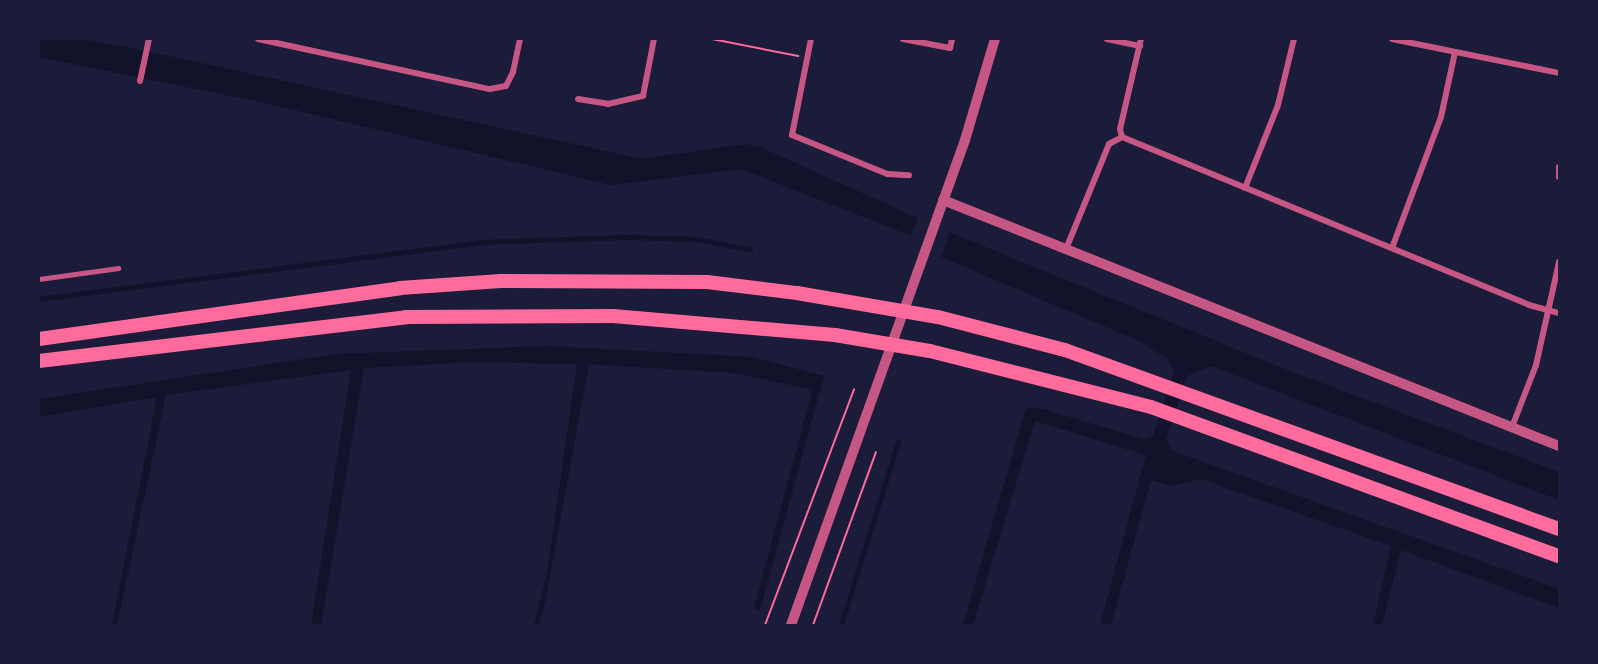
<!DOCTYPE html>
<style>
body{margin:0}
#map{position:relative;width:1598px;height:664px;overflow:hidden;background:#1b1b3a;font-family:Figtree,sans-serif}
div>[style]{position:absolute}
.water>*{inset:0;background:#12122b}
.pier>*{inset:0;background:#1b1b3a}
.stream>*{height:4.5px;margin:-2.25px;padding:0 2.25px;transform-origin:2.25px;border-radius:2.25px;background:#12122b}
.path>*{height:2px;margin:-1px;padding:0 1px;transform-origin:1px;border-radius:1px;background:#ff6b9d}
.service>*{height:4.5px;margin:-2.25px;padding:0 2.25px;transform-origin:2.25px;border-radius:2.25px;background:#c65784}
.minor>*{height:6px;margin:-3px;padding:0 3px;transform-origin:3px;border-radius:3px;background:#c65784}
.tertiary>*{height:10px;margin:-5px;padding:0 5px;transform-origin:5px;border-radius:5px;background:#c65784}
.primary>*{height:14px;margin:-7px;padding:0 7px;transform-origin:7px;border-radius:7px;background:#ff6b9d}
span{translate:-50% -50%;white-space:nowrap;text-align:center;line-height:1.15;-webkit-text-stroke:6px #1b1b3a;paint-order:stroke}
.frame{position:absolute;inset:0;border:40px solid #1b1b3a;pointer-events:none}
</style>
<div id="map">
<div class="water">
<i style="clip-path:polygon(39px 39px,82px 39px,137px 49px,642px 159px,746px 144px,762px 148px,951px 233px,1290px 371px,1559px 472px,1559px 500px,1211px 366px,1187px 376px,1166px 440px,1172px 450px,1181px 454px,1559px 589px,1559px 608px,1401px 550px,1382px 625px,1373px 625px,1391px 546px,1201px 479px,1172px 486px,1151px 480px,1111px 625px,1100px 625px,1146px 455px,1035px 421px,973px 625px,963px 625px,1026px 408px,1043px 409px,1143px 439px,1153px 436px,1174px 371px,1168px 359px,1137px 340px,941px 257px,944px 249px,742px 169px,611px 185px,269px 104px,39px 57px)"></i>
<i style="clip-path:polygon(548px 346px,752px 357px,824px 376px,760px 610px,754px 608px,812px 392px,809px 389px,735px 373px,589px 364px,546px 598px,539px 625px,534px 625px,547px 573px,577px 364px,474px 362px,364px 368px,321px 625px,311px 625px,351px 370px,166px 395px,117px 625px,112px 625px,157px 397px,39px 417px,39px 399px,337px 354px)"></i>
</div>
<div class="pier">
<i style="clip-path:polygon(918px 217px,950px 232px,940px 260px,940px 251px,909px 242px)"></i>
</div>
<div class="stream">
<i style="left:39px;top:299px;width:446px;rotate:-7.3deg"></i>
<i style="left:481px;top:242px;width:145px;rotate:-2deg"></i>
<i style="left:626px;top:237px;width:69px;rotate:1.7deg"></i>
<i style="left:695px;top:239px;width:56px;rotate:10.3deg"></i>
<i style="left:841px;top:625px;width:192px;rotate:-72.7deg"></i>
</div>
<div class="path">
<i style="left:712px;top:39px;width:88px;rotate:11.2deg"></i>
<i style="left:765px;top:625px;width:252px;rotate:-69.3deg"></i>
<i style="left:813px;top:625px;width:184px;rotate:-70deg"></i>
</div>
<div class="service">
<i style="left:39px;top:279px;width:80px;rotate:-7.9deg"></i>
</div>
<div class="minor">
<i style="left:258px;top:39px;width:237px;rotate:12.2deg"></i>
<i style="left:490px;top:89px;width:16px;rotate:-11deg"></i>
<i style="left:506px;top:86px;width:16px;rotate:-63deg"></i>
<i style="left:513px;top:72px;width:34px;rotate:-78deg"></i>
<i style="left:811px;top:39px;width:98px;rotate:101.2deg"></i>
<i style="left:792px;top:135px;width:103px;rotate:22.3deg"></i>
<i style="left:887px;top:174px;width:22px;rotate:3deg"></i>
<i style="left:903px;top:39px;width:48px;rotate:10.8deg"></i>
<i style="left:950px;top:48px;width:9px;rotate:-77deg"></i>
<i style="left:1107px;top:39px;width:34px;rotate:12deg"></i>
<i style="left:1392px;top:39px;width:170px;rotate:11.5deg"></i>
<i style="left:140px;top:81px;width:43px;rotate:-77.9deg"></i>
<i style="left:578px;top:99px;width:30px;rotate:9deg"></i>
<i style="left:608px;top:104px;width:36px;rotate:-13deg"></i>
<i style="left:643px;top:96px;width:58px;rotate:-79.1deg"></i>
<i style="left:1122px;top:137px;width:440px;rotate:22.4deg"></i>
<i style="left:1529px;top:305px;width:31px;rotate:15deg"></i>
<i style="left:1122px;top:137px;width:8px;rotate:-104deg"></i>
<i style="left:1120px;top:129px;width:92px;rotate:-76.9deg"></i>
<i style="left:1559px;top:167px;width:10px;rotate:90deg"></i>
<i style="left:1245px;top:188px;width:89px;rotate:-68.3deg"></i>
<i style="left:1278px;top:105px;width:68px;rotate:-76.4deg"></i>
<i style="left:1392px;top:248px;width:140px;rotate:-69.5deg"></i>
<i style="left:1441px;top:117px;width:66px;rotate:-77.8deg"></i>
<i style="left:1066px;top:249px;width:113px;rotate:-67.7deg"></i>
<i style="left:1109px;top:144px;width:15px;rotate:-28deg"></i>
<i style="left:1512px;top:427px;width:66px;rotate:-68.8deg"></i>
<i style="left:1536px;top:365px;width:106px;rotate:-77.4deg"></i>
</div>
<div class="tertiary">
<i style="left:943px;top:200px;width:663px;rotate:21.77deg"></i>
<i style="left:791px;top:625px;width:515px;rotate:-70.26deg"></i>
<i style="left:965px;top:140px;width:105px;rotate:-73.5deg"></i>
</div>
<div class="primary">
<i style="left:39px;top:339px;width:365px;rotate:-8deg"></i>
<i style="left:400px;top:288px;width:101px;rotate:-4deg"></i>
<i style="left:501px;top:281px;width:206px;rotate:0.3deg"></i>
<i style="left:707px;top:282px;width:91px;rotate:7deg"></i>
<i style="left:797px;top:293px;width:143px;rotate:9.7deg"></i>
<i style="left:938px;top:317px;width:131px;rotate:14.6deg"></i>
<i style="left:1065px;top:350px;width:525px;rotate:19.92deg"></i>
<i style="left:39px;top:361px;width:370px;rotate:-6.8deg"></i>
<i style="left:406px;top:317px;width:207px;rotate:-0.3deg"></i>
<i style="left:613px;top:316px;width:223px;rotate:4.9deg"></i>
<i style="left:835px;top:335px;width:96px;rotate:9.6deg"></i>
<i style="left:930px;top:351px;width:228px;rotate:14.2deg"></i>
<i style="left:1151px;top:407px;width:434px;rotate:20.1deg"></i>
</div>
<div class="frame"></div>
</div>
